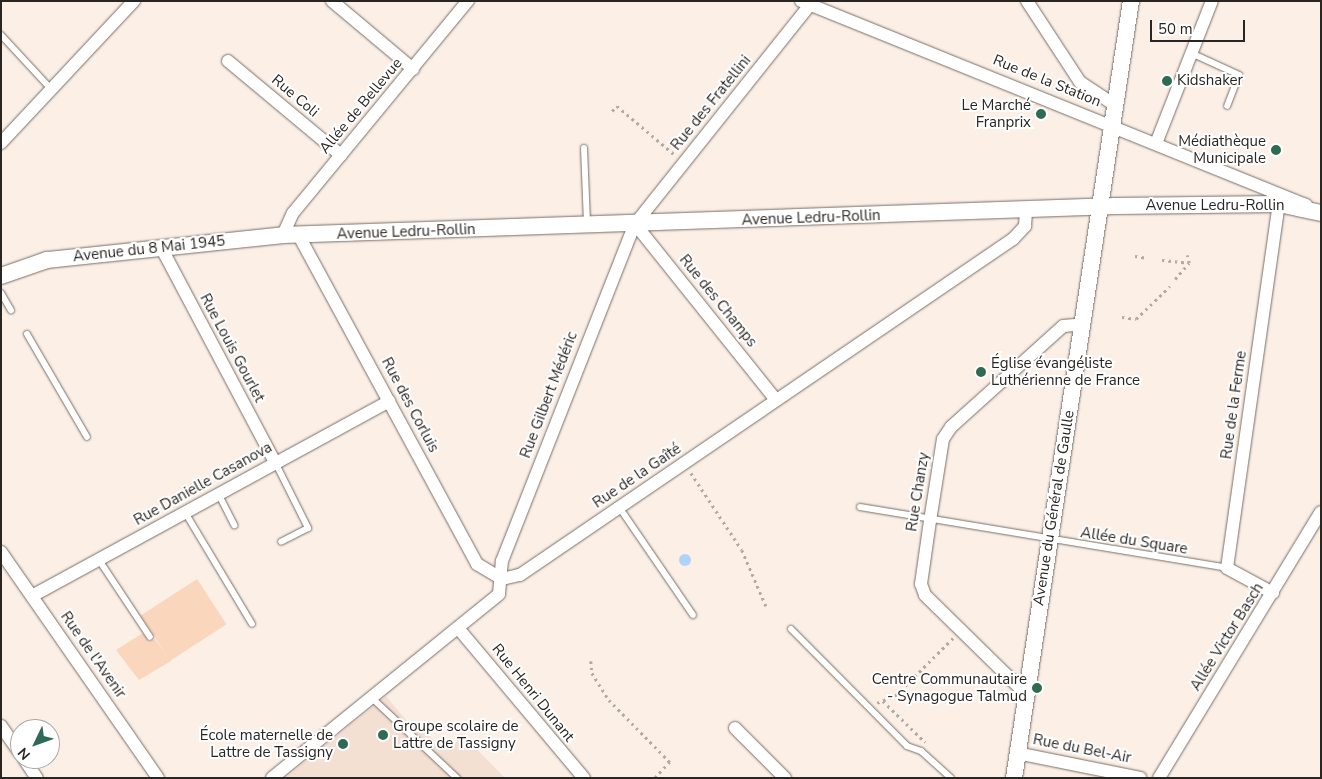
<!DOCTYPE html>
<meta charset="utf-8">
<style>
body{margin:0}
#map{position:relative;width:1322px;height:779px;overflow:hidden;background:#fbefe6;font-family:"Nunito Sans",sans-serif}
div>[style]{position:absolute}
.built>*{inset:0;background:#f4e0d3}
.green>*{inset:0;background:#fad6bd;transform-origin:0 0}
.water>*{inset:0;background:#afd3fa}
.round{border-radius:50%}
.path>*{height:2.5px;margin-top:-1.25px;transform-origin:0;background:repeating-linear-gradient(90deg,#b3aaa3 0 2.5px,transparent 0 6.5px)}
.roads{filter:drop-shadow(0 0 1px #786e66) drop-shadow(0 0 1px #786e66)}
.service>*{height:6px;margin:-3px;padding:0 3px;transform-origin:3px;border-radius:3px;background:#fff}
.minor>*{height:12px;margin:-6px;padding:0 6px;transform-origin:6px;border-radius:6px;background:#fff}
.tertiary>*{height:16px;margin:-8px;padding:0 8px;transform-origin:8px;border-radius:8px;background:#fff}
.dots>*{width:14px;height:14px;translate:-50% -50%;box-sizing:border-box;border:2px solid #fff;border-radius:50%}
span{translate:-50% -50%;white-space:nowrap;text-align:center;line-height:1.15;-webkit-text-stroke:4px #fff;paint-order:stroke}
.street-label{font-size:15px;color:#292522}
.poi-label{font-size:15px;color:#292522}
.left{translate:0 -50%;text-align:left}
.right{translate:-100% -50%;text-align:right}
.frame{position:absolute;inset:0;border:2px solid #292522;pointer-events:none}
.north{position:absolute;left:10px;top:719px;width:50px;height:50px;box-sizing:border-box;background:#fff;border:1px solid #a9a8a7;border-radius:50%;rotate:228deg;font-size:14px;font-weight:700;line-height:20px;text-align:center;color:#292522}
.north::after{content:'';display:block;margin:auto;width:18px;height:22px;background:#2f6a54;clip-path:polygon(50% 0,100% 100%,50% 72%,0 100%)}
.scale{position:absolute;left:1150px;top:20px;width:95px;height:22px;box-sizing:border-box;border:2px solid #292522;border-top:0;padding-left:6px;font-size:15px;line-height:18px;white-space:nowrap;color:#292522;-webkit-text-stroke:4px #fff;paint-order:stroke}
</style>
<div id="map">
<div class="built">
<i style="clip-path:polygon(386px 696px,412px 727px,417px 724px,444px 750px,462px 734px,505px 778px,285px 778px)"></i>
</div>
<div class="green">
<i style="left:197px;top:579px;width:54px;height:67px;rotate:57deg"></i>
<i style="clip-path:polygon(143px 633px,149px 642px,155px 639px,171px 661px,139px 680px,116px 650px)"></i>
</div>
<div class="water">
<i class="round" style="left:679px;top:554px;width:12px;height:12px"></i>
</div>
<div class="path">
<i style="left:612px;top:111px;width:7px;rotate:-45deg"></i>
<i style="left:617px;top:106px;width:76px;rotate:40.2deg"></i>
<i style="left:1135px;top:256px;width:13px;rotate:9deg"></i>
<i style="left:1162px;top:260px;width:27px;rotate:6deg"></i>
<i style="left:1175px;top:279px;width:21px;rotate:-49deg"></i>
<i style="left:1189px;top:263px;width:8px;rotate:-104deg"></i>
<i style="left:1122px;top:317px;width:14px;rotate:8deg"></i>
<i style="left:1136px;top:319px;width:47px;rotate:-44.1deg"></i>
<i style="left:691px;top:473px;width:92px;rotate:56.5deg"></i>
<i style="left:742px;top:550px;width:61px;rotate:66.8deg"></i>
<i style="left:591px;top:661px;width:12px;rotate:85deg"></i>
<i style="left:592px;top:673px;width:32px;rotate:58deg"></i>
<i style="left:609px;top:700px;width:87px;rotate:45.5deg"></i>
<i style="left:670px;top:762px;width:22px;rotate:133deg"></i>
<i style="left:883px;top:701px;width:59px;rotate:44.3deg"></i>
<i style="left:877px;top:703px;width:21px;rotate:-23deg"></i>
<i style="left:896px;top:695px;width:81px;rotate:-45deg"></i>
</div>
<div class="roads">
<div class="service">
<i style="left:1px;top:35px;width:74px;rotate:47.2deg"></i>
<i style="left:1191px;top:53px;width:53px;rotate:24.6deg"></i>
<i style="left:1239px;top:75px;width:33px;rotate:111deg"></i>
<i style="left:584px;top:148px;width:76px;rotate:87.7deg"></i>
<i style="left:1px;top:293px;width:20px;rotate:60deg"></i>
<i style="left:27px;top:334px;width:119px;rotate:59.8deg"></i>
<i style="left:275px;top:462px;width:74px;rotate:63.4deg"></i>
<i style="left:308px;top:528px;width:30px;rotate:153deg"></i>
<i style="left:219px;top:495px;width:34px;rotate:63deg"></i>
<i style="left:619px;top:507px;width:131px;rotate:55.6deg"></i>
<i style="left:860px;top:507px;width:372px;rotate:9.4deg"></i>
<i style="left:186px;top:514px;width:128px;rotate:59deg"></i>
<i style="left:99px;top:560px;width:92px;rotate:56.5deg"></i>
<i style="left:791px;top:629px;width:165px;rotate:45.2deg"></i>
<i style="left:907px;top:746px;width:15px;rotate:20deg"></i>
<i style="left:921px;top:751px;width:40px;rotate:42deg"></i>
<i style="left:372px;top:698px;width:117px;rotate:43.3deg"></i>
</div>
<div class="minor">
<i style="left:332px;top:1px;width:106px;rotate:40deg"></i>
<i style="left:801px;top:1px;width:545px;rotate:22deg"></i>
<i style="left:1027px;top:1px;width:97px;rotate:56.8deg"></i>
<i style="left:1080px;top:82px;width:43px;rotate:33.7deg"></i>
<i style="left:228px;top:61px;width:147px;rotate:39.8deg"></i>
<i style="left:1157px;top:141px;width:150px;rotate:-68.6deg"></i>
<i style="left:1px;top:143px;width:195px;rotate:-46.9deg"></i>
<i style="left:635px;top:224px;width:224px;rotate:51.3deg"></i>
<i style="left:283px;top:235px;width:24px;rotate:-66deg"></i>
<i style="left:293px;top:213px;width:275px;rotate:-50.5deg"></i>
<i style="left:299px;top:236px;width:373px;rotate:61.5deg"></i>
<i style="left:477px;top:564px;width:29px;rotate:31deg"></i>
<i style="left:162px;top:249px;width:241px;rotate:62.1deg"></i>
<i style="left:1px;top:552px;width:275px;rotate:55.2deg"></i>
<i style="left:502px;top:579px;width:18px;rotate:-13deg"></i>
<i style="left:520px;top:575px;width:597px;rotate:-34.28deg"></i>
<i style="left:1013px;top:239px;width:18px;rotate:-47deg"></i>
<i style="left:1025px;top:226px;width:15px;rotate:-86deg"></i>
<i style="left:1273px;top:593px;width:52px;rotate:-151.5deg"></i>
<i style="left:1227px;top:568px;width:375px;rotate:-81.9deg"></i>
<i style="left:32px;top:596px;width:407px;rotate:-28.6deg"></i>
<i style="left:458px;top:628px;width:196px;rotate:50deg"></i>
<i style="left:1026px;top:694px;width:141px;rotate:-135.6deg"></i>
<i style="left:925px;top:595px;width:12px;rotate:-110deg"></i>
<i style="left:921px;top:584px;width:64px;rotate:-81.9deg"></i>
<i style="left:930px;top:521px;width:83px;rotate:-81deg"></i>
<i style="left:943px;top:439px;width:14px;rotate:-56deg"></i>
<i style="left:951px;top:427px;width:151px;rotate:-42deg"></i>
<i style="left:1063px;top:326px;width:21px;rotate:-5deg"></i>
<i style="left:1px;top:726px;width:33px;rotate:55deg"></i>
<i style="left:735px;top:728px;width:71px;rotate:45deg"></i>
<i style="left:1017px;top:753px;width:126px;rotate:11.4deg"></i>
<i style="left:24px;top:759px;width:23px;rotate:56deg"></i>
<i style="left:272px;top:778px;width:292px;rotate:-39deg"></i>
<i style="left:499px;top:594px;width:33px;rotate:-85deg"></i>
<i style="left:502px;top:561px;width:362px;rotate:-68.5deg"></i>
<i style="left:635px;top:224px;width:285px;rotate:-51.4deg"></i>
<i style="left:1159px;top:778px;width:311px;rotate:-58.7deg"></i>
</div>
<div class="tertiary">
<i style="left:1px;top:276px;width:49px;rotate:-19.2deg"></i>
<i style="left:47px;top:260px;width:237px;rotate:-6deg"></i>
<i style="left:283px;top:235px;width:833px;rotate:-2deg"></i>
<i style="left:1115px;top:206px;width:164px;rotate:-0.7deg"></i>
<i style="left:1279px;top:204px;width:43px;rotate:12.1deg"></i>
<i style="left:1014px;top:778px;width:786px;rotate:-81.44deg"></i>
</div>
</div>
<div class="dots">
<i style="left:1167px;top:81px;background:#2f6a54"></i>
<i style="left:1041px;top:114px;background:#2f6a54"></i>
<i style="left:1276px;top:150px;background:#2f6a54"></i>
<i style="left:981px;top:372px;background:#2f6a54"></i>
<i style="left:1037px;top:688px;background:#2f6a54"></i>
<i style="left:383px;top:735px;background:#2f6a54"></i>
<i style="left:343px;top:744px;background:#2f6a54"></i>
</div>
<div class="street-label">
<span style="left:1047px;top:81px;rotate:22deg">Rue de la Station</span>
<span style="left:295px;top:96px;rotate:40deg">Rue Coli</span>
<span style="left:711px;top:103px;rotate:-51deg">Rue des Fratellini</span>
<span style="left:361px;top:106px;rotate:-50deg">Allée de Bellevue</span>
<span style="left:1215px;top:206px">Avenue Ledru-Rollin</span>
<span style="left:811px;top:218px;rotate:-2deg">Avenue Ledru-Rollin</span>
<span style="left:406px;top:232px;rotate:-2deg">Avenue Ledru-Rollin</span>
<span style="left:149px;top:249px;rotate:-6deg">Avenue du 8 Mai 1945</span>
<span style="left:718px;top:301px;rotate:51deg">Rue des Champs</span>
<span style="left:232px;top:348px;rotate:62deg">Rue Louis Gourlet</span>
<span style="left:549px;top:395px;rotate:-69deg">Rue Gilbert Médéric</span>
<span style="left:410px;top:405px;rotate:62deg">Rue des Corluis</span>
<span style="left:1234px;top:405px;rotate:-82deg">Rue de la Ferme</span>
<span style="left:637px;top:476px;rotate:-34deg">Rue de la Gaîté</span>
<span style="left:203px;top:484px;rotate:-29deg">Rue Danielle Casanova</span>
<span style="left:918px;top:492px;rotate:-81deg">Rue Chanzy</span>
<span style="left:1054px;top:508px;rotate:-81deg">Avenue du Général de Gaulle</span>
<span style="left:1134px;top:541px;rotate:9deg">Allée du Square</span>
<span style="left:1227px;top:637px;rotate:-58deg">Allée Victor Basch</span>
<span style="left:93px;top:655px;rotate:55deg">Rue de l'Avenir</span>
<span style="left:533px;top:693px;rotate:51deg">Rue Henri Dunant</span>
<span style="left:1082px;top:749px;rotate:11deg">Rue du Bel-Air</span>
</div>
<div class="poi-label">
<span class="left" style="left:1177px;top:81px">Kidshaker</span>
<span class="right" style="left:1031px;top:114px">Le Marché<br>Franprix</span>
<span class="right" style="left:1266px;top:150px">Médiathèque<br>Municipale</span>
<span class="left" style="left:991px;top:372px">Église évangéliste<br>Luthérienne de France</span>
<span class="right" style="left:1027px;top:688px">Centre Communautaire<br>- Synagogue Talmud</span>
<span class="left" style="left:393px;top:735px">Groupe scolaire de<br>Lattre de Tassigny</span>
<span class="right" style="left:333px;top:744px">École maternelle de<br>Lattre de Tassigny</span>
</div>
<div class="frame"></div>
<div class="north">N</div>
<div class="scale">50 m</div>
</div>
